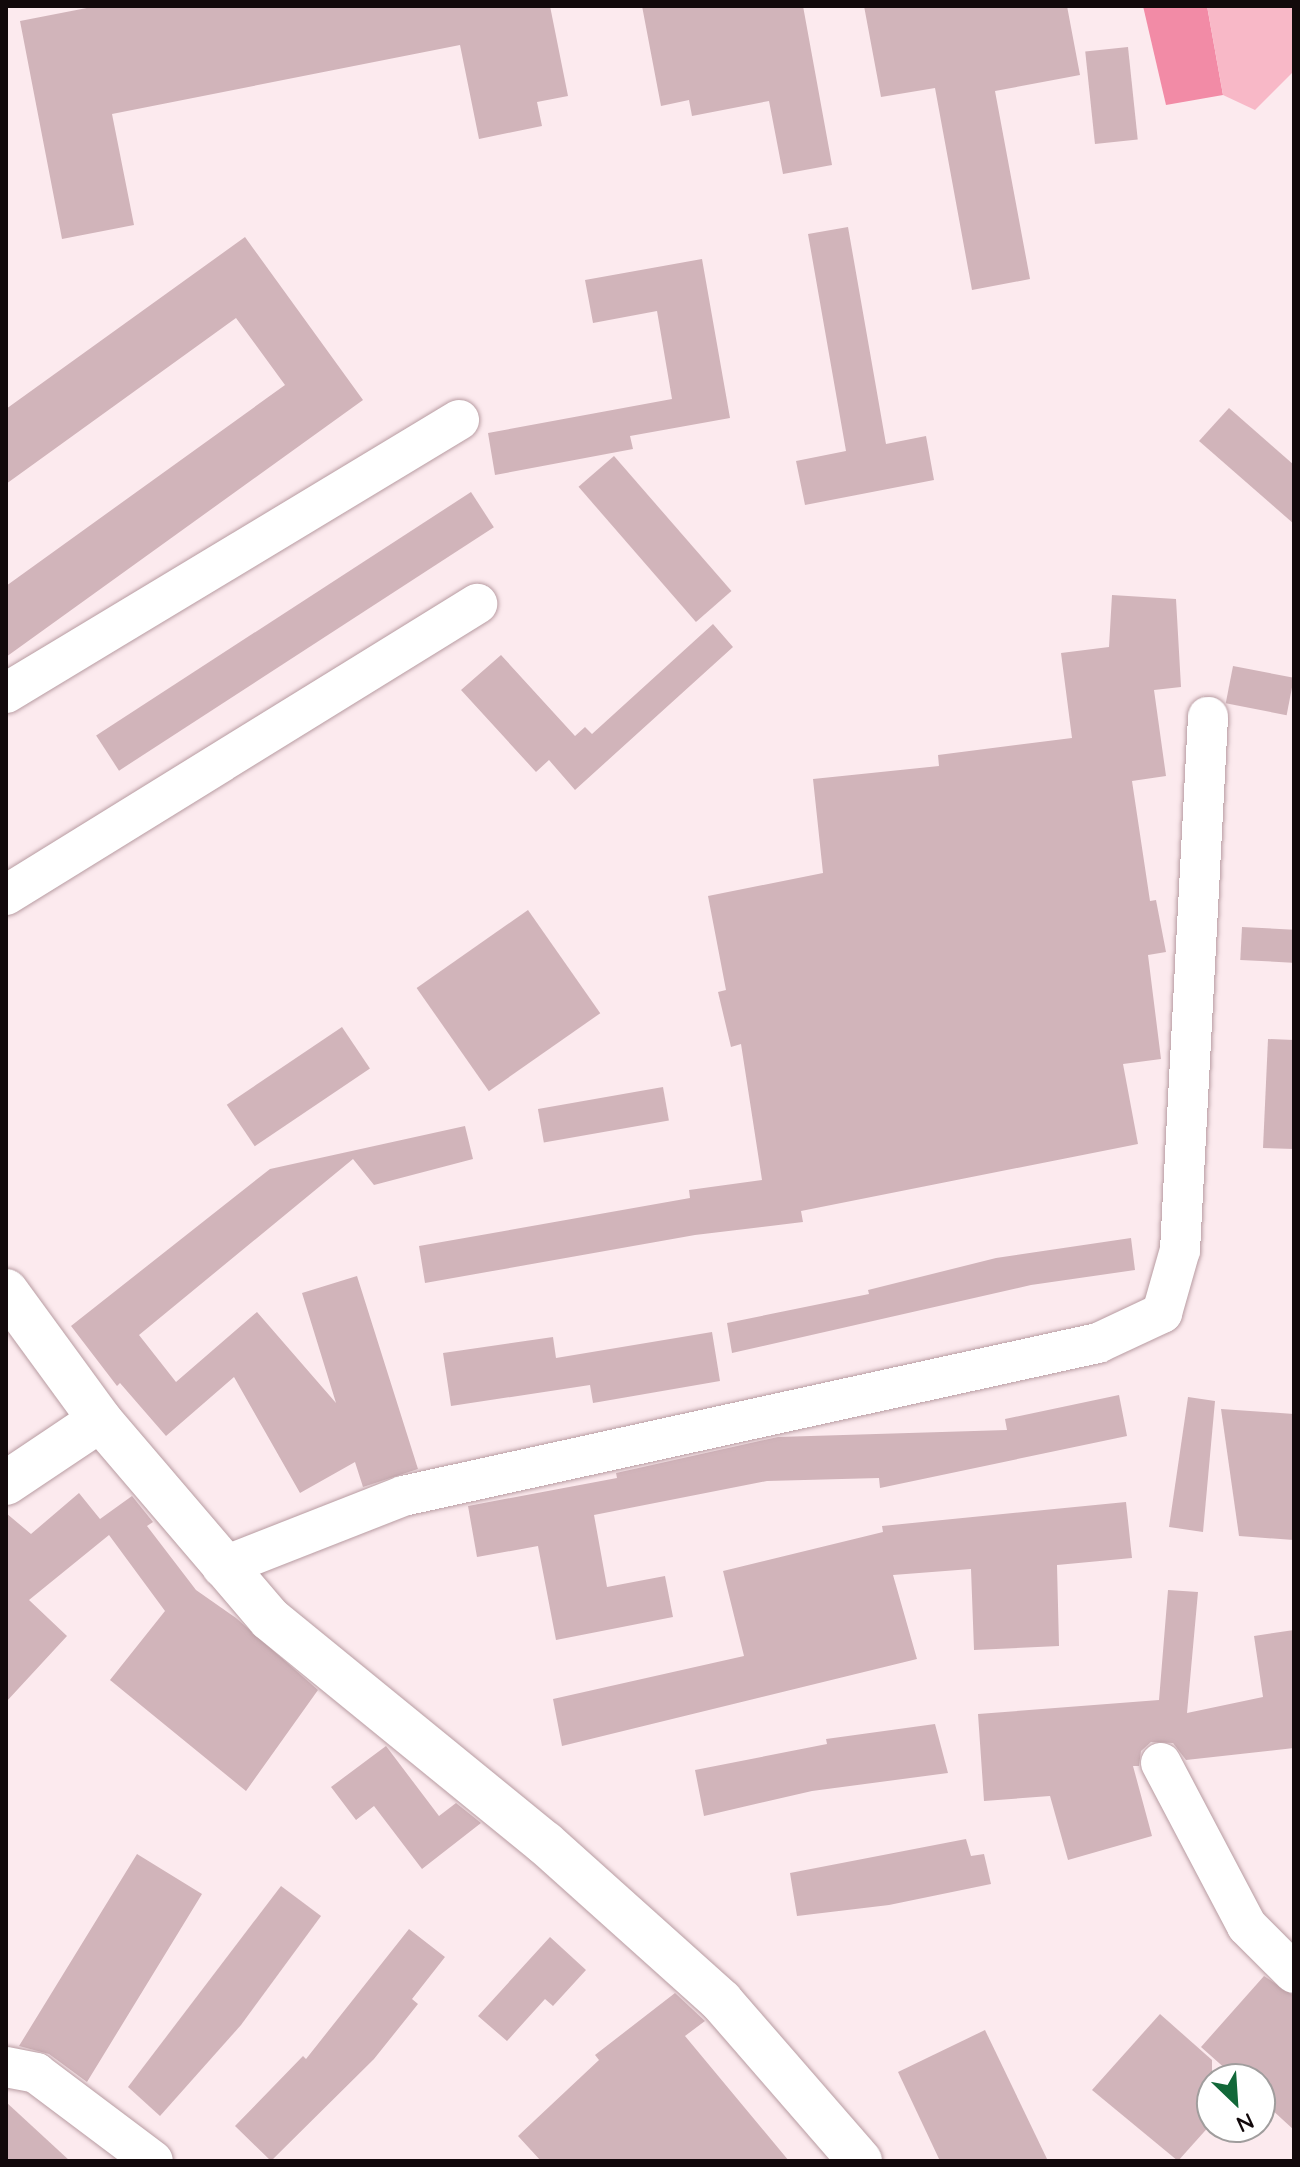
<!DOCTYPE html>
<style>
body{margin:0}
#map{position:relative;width:1300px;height:2167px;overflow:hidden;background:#fceaee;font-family:Quicksand,sans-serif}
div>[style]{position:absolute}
.forest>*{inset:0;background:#f28ba6}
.water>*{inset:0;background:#f8b8c7}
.building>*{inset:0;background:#d1b4ba;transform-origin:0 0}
.roads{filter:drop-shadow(0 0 2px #b89ca2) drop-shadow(0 0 2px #b89ca2)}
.minor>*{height:40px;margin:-20px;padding:0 20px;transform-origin:20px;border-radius:20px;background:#fff}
.tertiary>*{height:44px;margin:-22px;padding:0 22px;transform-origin:22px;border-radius:22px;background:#fff}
span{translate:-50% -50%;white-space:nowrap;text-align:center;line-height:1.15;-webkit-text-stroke:8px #fff;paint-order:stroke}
.frame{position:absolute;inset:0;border:8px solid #12090b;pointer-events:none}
.north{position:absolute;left:1196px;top:2063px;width:80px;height:80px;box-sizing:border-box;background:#fff;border:2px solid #a09d9d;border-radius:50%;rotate:155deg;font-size:22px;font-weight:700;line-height:32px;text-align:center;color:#12090b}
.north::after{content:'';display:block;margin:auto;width:28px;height:36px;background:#126839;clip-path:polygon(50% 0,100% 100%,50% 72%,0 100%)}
</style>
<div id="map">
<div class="forest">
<i style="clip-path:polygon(1143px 6px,1207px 6px,1223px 95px,1166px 105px)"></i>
</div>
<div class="water">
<i style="clip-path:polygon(1207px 6px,1294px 6px,1294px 71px,1255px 110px,1223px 95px)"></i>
</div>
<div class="building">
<i style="clip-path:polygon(97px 6px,550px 6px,568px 96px,537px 102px,542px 126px,479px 139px,460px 45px,112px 114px,134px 225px,62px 239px,20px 21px)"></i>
<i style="clip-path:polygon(642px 6px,803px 6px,832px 165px,783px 174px,769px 101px,692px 116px,689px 100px,661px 106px)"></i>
<i style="clip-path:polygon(864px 6px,1067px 6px,1080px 75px,995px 91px,1030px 279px,972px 290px,935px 88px,881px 97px)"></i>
<i style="left:1128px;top:47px;width:93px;height:43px;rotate:84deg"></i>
<i style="clip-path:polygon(848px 227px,886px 444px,926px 436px,934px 480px,805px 505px,796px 461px,846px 451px,808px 234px)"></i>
<i style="clip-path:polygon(245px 237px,363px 400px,6px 657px,6px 586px,285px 385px,236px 318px,6px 484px,6px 409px)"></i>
<i style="clip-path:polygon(702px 259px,730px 418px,630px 436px,633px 449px,495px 475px,488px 433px,672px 399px,657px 311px,593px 323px,585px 280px)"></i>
<i style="clip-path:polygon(1229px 408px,1294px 465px,1294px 524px,1199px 441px)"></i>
<i style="left:614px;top:456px;width:179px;height:47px;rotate:49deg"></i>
<i style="left:471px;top:492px;width:42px;height:447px;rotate:57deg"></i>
<i style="clip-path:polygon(1112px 595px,1176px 599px,1181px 687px,1154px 690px,1166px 776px,1132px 781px,1150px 901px,1156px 900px,1166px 952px,1148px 955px,1161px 1059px,1123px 1064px,1138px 1144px,801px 1211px,803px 1222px,695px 1235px,425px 1283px,419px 1246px,690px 1198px,689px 1190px,762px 1180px,741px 1044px,731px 1047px,718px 992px,726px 990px,708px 896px,823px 873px,813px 779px,939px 766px,938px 755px,1072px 738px,1061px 653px,1109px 647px)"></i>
<i style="clip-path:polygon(713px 624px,733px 647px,575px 790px,549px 760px,536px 772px,461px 690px,501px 655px,575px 736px,585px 727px,592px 734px)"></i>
<i style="left:1233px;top:666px;width:62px;height:38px;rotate:11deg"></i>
<i style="left:528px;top:910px;width:126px;height:136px;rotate:55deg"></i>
<i style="left:1242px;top:927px;width:52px;height:33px;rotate:3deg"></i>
<i style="left:342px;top:1027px;width:50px;height:139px;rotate:56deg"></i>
<i style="clip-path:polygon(1268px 1039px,1294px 1040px,1294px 1149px,1263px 1148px)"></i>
<i style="left:663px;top:1087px;width:34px;height:127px;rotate:80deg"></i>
<i style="clip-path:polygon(465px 1126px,473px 1159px,374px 1185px,353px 1159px,139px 1335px,176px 1382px,257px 1312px,336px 1403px,302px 1293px,357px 1276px,418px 1469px,363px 1487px,355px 1462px,300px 1493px,234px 1377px,166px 1436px,120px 1383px,117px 1386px,71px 1326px,270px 1169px)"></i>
<i style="clip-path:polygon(1131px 1238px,1135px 1270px,1031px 1285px,732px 1353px,727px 1323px,869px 1294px,868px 1290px,996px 1258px)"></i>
<i style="clip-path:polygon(712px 1332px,720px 1381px,593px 1403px,590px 1385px,451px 1406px,443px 1353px,553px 1337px,556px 1358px)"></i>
<i style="clip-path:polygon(1119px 1395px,1127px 1436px,880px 1488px,879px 1478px,767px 1481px,594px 1515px,607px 1587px,665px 1576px,673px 1617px,556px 1640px,538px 1546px,477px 1557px,468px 1506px,617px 1478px,616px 1473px,778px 1437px,1007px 1430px,1005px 1419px)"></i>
<i style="clip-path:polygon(1188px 1397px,1215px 1401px,1203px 1532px,1169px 1527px)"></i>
<i style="clip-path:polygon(1221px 1409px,1294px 1414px,1294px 1540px,1239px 1536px)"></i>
<i style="clip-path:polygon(79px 1493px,100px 1519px,132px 1496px,153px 1522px,147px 1526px,196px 1590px,236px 1618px,318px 1690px,246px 1791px,110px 1680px,165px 1611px,109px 1535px,29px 1600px,67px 1636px,6px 1702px,6px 1513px,31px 1534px)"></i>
<i style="clip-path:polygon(1126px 1502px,1132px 1558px,1057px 1565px,1059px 1646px,974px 1650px,971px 1569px,893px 1575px,917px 1659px,562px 1746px,553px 1699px,744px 1656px,723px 1571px,883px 1532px,882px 1526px)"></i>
<i style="clip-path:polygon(1168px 1590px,1198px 1592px,1187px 1713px,1263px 1697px,1254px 1636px,1294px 1630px,1294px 1748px,1186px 1760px,1173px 1743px,1151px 1742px,1141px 1751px,1139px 1766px,1133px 1766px,1152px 1836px,1068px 1860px,1050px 1796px,984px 1801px,978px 1714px,1159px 1700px)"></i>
<i style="clip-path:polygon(935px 1724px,948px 1773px,812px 1791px,704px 1816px,695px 1770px,827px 1744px,826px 1739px)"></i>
<i style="clip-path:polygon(386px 1746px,439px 1816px,456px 1803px,481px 1823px,422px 1869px,374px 1806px,356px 1820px,331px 1787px)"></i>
<i style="clip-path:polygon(966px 1839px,971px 1856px,984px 1854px,991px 1884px,889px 1905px,797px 1916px,790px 1873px)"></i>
<i style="clip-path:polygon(137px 1854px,202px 1894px,87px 2082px,49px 2054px,19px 2046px)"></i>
<i style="clip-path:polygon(281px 1886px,321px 1916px,241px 2025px,160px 2116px,128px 2087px)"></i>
<i style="clip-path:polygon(409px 1929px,445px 1957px,412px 1999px,418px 2004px,374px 2059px,271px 2161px,235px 2126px,303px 2056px,306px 2059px)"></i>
<i style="clip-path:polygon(550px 1937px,586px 1970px,553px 2006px,545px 1999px,507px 2041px,478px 2016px)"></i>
<i style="clip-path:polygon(1264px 1976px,1294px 1996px,1294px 2130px,1260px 2099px,1260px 2079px,1237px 2079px,1201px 2047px)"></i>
<i style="clip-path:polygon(675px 1993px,705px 2021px,685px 2036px,789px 2161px,541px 2161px,518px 2136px,599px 2060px,595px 2055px)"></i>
<i style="clip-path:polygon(1160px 2014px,1212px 2060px,1212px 2123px,1178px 2161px,1092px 2090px)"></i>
<i style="clip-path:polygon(985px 2030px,1048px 2161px,940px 2161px,898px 2072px)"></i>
<i style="clip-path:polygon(6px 2102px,70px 2161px,6px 2161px)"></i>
</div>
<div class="roads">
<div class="minor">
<i style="left:6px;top:693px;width:529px;rotate:-31.08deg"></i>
<i style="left:6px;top:895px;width:554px;rotate:-31.71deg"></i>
<i style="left:222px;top:1567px;width:194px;rotate:-21.4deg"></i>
<i style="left:403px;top:1496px;width:712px;rotate:-12.42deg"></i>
<i style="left:1098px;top:1343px;width:71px;rotate:-25.1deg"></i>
<i style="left:1162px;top:1313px;width:66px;rotate:-74.1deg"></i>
<i style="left:1180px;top:1250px;width:534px;rotate:-86.99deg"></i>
<i style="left:1161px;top:1763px;width:184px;rotate:62.2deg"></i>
<i style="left:1247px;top:1926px;width:66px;rotate:45deg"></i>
<i style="left:6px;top:2067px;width:31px;rotate:11deg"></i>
<i style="left:36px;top:2073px;width:146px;rotate:36.9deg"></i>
</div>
<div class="tertiary">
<i style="left:6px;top:1291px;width:160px;rotate:53.9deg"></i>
<i style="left:100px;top:1420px;width:262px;rotate:49.5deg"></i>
<i style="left:270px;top:1619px;width:355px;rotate:39.2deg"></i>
<i style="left:545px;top:1843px;width:237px;rotate:41.9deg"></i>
<i style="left:721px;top:2001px;width:212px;rotate:49deg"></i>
<i style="left:6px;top:1483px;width:113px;rotate:-33.8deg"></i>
</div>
</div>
<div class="frame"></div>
<div class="north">N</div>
</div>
